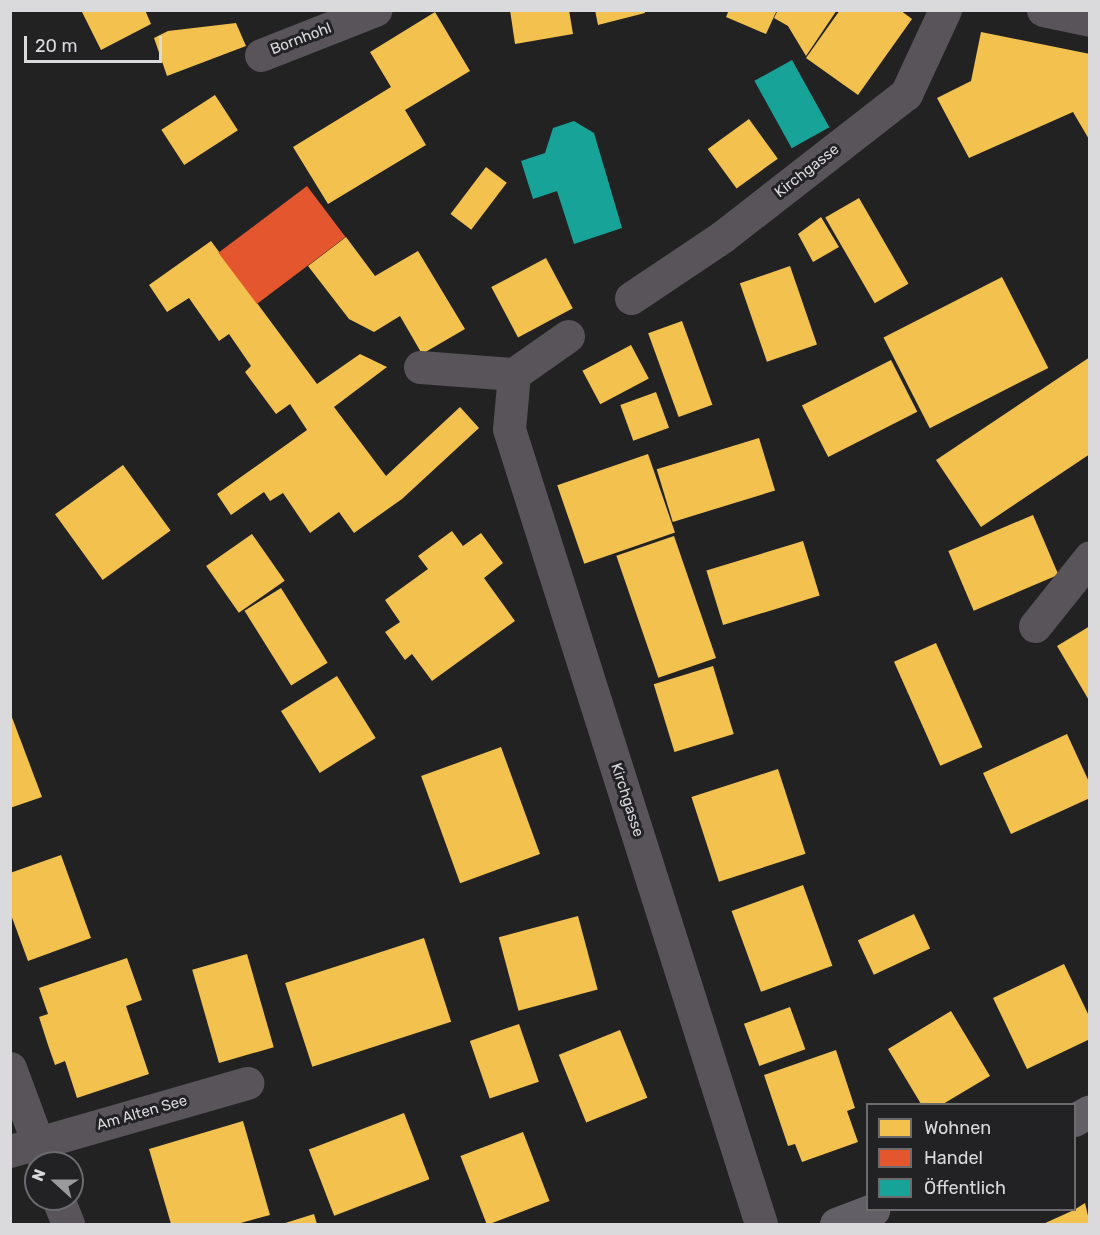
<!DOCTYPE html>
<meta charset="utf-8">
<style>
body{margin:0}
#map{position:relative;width:1100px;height:1235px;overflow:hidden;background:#222223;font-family:Rubik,sans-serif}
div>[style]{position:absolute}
.homes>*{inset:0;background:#f2c14e;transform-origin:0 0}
.shops>*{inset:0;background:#e4572e;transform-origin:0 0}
.public>*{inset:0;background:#17a398;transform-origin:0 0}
.minor>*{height:33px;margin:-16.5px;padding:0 16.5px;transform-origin:16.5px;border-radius:16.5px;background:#58545a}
.major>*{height:33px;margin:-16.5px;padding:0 16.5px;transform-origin:16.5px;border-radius:16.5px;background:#635f67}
span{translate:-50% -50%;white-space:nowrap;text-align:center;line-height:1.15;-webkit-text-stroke:6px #222124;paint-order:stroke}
.street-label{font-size:15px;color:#dad9db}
.frame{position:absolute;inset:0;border:12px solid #dad9db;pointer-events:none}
.legend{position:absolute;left:866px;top:1103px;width:210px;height:108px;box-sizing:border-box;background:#222124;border:2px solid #6c6b6d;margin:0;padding:8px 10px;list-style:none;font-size:18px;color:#dad9db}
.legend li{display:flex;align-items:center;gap:12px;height:30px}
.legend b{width:30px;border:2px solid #6c6b6d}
.north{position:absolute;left:24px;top:1151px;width:60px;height:60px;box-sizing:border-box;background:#222124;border:2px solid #6c6b6d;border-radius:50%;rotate:291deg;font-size:16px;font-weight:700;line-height:24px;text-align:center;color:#dad9db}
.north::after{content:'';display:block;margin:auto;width:21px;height:27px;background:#9a999b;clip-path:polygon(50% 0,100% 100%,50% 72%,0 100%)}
.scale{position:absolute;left:24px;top:36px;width:138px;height:27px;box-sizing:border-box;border:3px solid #dad9db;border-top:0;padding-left:8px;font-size:18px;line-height:21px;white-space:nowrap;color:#dad9db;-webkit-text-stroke:4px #222124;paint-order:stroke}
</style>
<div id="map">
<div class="homes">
<i style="clip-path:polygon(81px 10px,145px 10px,151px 24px,101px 50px)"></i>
<i style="clip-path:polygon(510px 10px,569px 10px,573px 34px,515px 44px)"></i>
<i style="clip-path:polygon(595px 10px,644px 10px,645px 13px,598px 25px)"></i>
<i style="clip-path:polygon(729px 10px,777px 10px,766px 34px,726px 17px)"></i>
<i style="clip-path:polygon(778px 10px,837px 10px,806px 56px,788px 26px,774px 18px)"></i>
<i style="clip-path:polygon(840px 10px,900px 10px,912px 19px,858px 95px,806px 58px)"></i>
<i style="clip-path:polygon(435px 12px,470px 71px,405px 110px,426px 145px,328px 204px,293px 147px,391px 87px,370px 52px)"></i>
<i style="clip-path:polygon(236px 23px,246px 46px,167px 76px,154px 38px,168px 31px)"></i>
<i style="clip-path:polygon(981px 32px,1090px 54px,1090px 141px,1073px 112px,969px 158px,937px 98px,971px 81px)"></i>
<i style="left:215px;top:95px;width:42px;height:64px;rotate:57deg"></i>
<i style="left:749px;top:119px;width:49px;height:51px;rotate:54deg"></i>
<i style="left:486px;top:167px;width:26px;height:59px;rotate:37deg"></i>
<i style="left:859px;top:198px;width:99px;height:39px;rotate:60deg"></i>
<i style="clip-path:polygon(821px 217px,839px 247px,813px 262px,798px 234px)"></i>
<i style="clip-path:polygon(346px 237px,375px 276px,418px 251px,465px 329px,422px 354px,400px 316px,374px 332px,349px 319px,308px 266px)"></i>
<i style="clip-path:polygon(211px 241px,317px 384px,360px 354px,387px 367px,334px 407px,386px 476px,460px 407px,479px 428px,402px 499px,354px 533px,339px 512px,310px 533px,283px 493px,270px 501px,264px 492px,231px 515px,217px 494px,307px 430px,290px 404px,276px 414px,245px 372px,251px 366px,229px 334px,219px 341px,189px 298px,167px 312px,149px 285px)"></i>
<i style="left:546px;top:258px;width:57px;height:62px;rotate:62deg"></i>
<i style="left:790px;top:266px;width:83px;height:53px;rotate:71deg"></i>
<i style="left:1002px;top:277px;width:102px;height:133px;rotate:63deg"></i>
<i style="left:682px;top:321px;width:89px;height:36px;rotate:70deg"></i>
<i style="left:631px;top:345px;width:38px;height:55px;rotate:62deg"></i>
<i style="clip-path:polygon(1090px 357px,1090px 454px,981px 527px,936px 460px)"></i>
<i style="left:891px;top:360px;width:58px;height:100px;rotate:63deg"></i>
<i style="left:656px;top:392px;width:38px;height:38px;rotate:70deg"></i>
<i style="left:759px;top:438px;width:55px;height:107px;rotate:73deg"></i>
<i style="left:648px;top:454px;width:83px;height:96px;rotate:71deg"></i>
<i style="left:123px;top:465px;width:81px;height:84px;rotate:54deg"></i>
<i style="left:1033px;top:515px;width:65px;height:92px;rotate:67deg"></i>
<i style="clip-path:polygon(452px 531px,463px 546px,481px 533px,503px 563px,484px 578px,515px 621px,432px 681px,412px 654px,405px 660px,385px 632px,400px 622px,385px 600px,428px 569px,418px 556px)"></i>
<i style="left:252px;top:534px;width:57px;height:56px;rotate:55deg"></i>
<i style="left:674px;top:536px;width:129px;height:61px;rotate:71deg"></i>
<i style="left:803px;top:541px;width:57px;height:101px;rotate:73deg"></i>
<i style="left:281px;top:588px;width:88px;height:43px;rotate:58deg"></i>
<i style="clip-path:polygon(1090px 626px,1090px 702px,1057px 646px)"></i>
<i style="left:936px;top:643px;width:114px;height:46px;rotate:66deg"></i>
<i style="left:713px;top:666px;width:71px;height:62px;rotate:73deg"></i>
<i style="left:337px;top:676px;width:73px;height:66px;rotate:58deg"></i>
<i style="clip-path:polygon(10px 712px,42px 797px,10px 808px)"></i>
<i style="clip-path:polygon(1067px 734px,1090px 784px,1090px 798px,1011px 834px,983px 773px)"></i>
<i style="left:501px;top:747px;width:114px;height:85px;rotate:70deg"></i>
<i style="left:778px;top:769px;width:89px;height:91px;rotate:72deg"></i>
<i style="clip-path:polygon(61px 855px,91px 938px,28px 961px,10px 912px,10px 873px)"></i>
<i style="left:803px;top:885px;width:86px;height:76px;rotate:70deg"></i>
<i style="left:914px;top:914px;width:38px;height:62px;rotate:65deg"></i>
<i style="left:578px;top:916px;width:76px;height:82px;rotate:75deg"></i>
<i style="left:424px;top:938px;width:88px;height:146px;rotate:72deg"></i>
<i style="left:247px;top:954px;width:97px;height:57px;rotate:74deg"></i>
<i style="clip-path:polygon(127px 958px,142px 1000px,126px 1006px,149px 1074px,77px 1098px,65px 1061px,55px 1065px,48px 1045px,39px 1017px,48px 1014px,39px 988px)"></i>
<i style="clip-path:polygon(1064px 964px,1090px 1018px,1090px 1039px,1027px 1069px,993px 998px)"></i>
<i style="left:790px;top:1007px;width:45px;height:49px;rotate:70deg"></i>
<i style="clip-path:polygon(951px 1011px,990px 1076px,943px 1104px,921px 1104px,888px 1049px)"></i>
<i style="left:519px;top:1024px;width:61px;height:52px;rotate:71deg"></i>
<i style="left:620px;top:1030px;width:73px;height:66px;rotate:68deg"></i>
<i style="clip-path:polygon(836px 1050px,855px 1108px,847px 1111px,858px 1142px,802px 1162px,795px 1144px,788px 1146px,764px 1075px)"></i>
<i style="left:404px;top:1113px;width:71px;height:102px;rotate:69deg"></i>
<i style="clip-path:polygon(243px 1121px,270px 1215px,237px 1224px,171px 1224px,149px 1149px)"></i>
<i style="left:523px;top:1132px;width:74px;height:67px;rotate:69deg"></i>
<i style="clip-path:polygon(1085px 1203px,1090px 1224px,1043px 1224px,1074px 1210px)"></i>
<i style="clip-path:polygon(314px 1214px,317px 1224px,282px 1224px)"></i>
</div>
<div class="shops">
<i style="left:307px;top:186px;width:64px;height:111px;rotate:53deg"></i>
</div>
<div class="public">
<i style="left:792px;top:60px;width:77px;height:43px;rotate:61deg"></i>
<i style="clip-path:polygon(574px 121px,594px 133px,622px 228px,574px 244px,557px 191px,533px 199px,521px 161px,545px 153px,553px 128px)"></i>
</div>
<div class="minor">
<i style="left:1043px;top:10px;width:48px;rotate:12deg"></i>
<i style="left:261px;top:55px;width:123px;rotate:-21.5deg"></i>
<i style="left:631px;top:298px;width:110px;rotate:-33.8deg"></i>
<i style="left:722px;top:237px;width:233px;rotate:-37.9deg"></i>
<i style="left:906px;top:94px;width:93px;rotate:-65.1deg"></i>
<i style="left:568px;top:336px;width:66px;rotate:144.9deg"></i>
<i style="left:514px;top:374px;width:55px;rotate:95.2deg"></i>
<i style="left:509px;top:429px;width:834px;rotate:72.41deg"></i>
<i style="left:420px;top:367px;width:94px;rotate:4.3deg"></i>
<i style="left:1035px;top:626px;width:88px;rotate:-51.4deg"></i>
<i style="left:10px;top:1068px;width:100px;rotate:69.6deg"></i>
<i style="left:10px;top:1151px;width:247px;rotate:-16deg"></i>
<i style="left:58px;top:1199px;width:27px;rotate:68deg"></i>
</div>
<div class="major">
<i style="left:1074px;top:1120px;width:18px;rotate:-29deg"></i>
<i style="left:836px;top:1224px;width:40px;rotate:-21deg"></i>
</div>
<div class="street-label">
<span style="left:301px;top:39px;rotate:-21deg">Bornhohl</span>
<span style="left:807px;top:171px;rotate:-38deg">Kirchgasse</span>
<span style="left:627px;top:800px;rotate:72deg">Kirchgasse</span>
<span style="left:142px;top:1113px;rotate:-16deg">Am Alten See</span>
</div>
<div class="frame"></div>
<ul class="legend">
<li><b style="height:16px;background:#f2c14e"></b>Wohnen</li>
<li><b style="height:16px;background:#e4572e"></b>Handel</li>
<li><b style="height:16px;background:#17a398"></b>Öffentlich</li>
</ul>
<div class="north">N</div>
<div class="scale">20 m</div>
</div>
